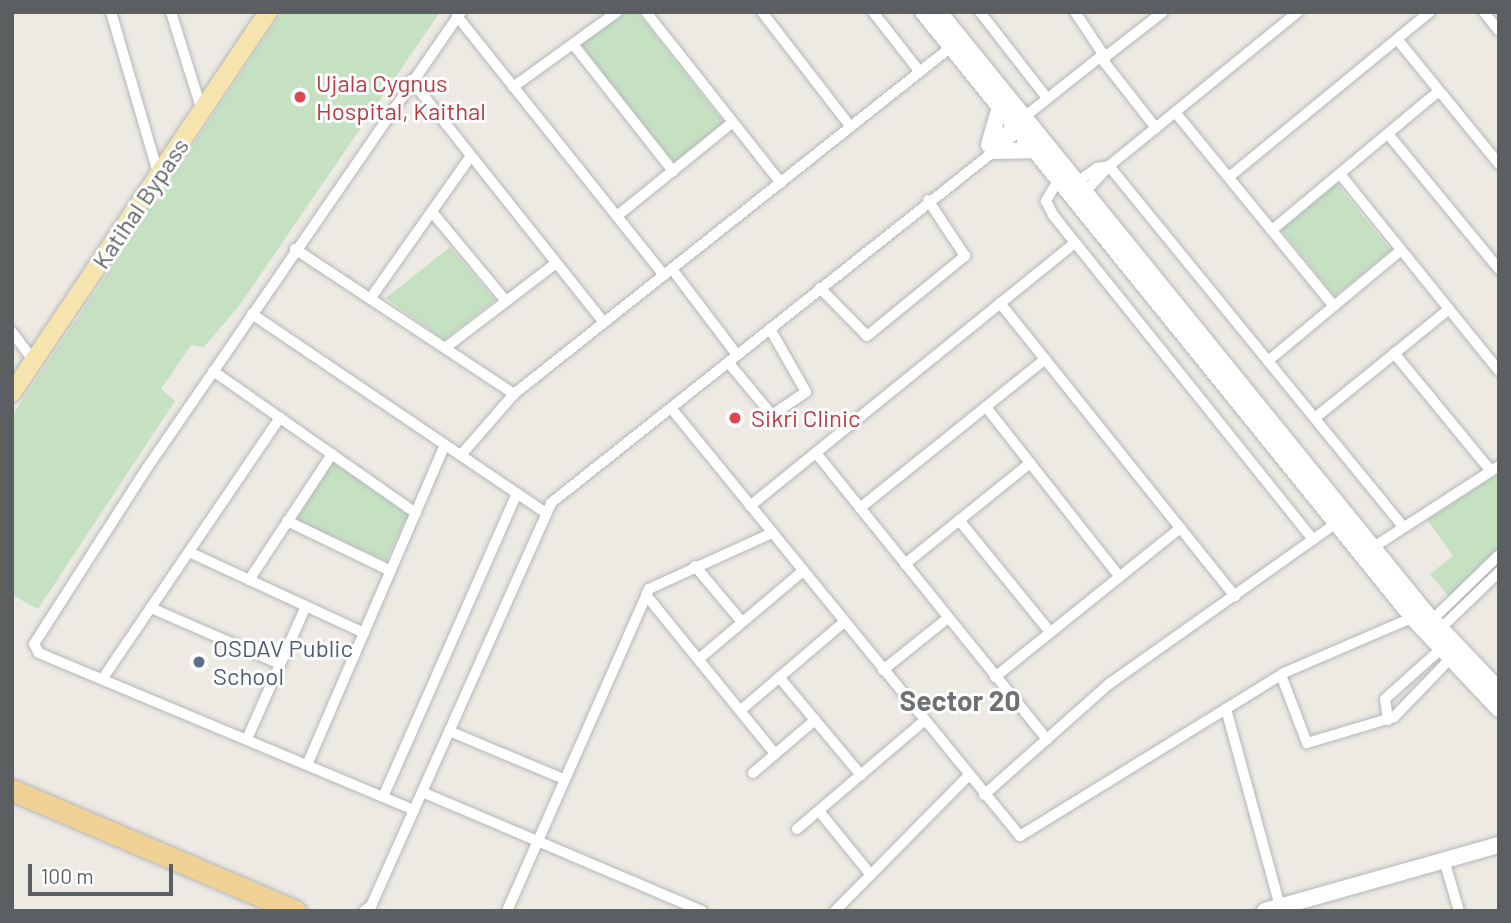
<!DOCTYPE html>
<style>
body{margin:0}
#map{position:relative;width:1511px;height:923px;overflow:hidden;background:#eceae3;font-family:Barlow,sans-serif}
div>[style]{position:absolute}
.green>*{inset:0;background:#c5e1c2;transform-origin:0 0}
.roads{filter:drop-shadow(0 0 2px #b4b6b9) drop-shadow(0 0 2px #b4b6b9)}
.street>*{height:10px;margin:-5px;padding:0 5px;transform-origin:5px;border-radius:5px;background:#fff}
.secondary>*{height:16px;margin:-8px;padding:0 8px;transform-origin:8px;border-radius:8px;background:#fff}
.primary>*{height:18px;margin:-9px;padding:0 9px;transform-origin:9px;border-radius:9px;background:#f6e4af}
.highway>*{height:21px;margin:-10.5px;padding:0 10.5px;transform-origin:10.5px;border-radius:10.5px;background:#f1d296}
.dots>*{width:19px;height:19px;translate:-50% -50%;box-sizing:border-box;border:4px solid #fff;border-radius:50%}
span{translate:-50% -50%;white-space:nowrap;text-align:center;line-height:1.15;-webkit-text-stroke:6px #fff;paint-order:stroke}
.health-label{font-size:24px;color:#be3a42}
.left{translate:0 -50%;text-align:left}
.street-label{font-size:24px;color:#5c5f62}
.service-label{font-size:24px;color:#4e5e75}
.quarter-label{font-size:28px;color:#6d7174;font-weight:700}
.frame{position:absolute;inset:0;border:14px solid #5c5f62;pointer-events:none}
.scale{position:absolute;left:28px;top:864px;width:145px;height:32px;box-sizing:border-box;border:4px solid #5c5f62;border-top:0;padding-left:9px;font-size:21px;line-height:24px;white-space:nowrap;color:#5c5f62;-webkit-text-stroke:5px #fff;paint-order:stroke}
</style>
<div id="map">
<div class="green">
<i style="clip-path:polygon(282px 12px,440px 12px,239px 306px,204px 347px,191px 345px,161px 389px,175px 401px,38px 609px,12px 595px,12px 416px)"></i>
<i style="clip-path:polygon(626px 12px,637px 12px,725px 124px,676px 165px,580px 45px)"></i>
<i style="left:1336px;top:183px;width:87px;height:72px;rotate:51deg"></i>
<i style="clip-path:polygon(450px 247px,495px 300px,444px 340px,386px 298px)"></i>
<i style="clip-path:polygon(333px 462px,408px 515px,386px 561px,296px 519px)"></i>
<i style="clip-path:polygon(1499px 473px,1499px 551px,1449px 597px,1430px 574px,1453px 556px,1427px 520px)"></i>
</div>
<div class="roads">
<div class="street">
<i style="left:111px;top:12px;width:171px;rotate:73.7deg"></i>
<i style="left:171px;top:12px;width:104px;rotate:72.6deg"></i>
<i style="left:646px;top:12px;width:218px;rotate:51.7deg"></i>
<i style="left:762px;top:12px;width:145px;rotate:52.3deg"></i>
<i style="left:873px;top:12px;width:76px;rotate:51.9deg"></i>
<i style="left:980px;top:12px;width:109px;rotate:52.1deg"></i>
<i style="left:1075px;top:12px;width:54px;rotate:56.3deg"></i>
<i style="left:1484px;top:12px;width:24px;rotate:52deg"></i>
<i style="left:457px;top:16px;width:332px;rotate:51.4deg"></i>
<i style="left:1397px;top:39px;width:161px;rotate:50.8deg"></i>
<i style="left:573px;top:44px;width:162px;rotate:51.8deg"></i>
<i style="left:411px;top:80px;width:310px;rotate:51.5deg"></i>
<i style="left:513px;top:87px;width:128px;rotate:-35.8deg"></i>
<i style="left:1175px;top:112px;width:251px;rotate:50.7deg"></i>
<i style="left:1156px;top:128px;width:83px;rotate:-128.1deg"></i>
<i style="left:1105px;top:63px;width:6px;rotate:-90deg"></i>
<i style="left:1105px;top:57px;width:73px;rotate:-37.8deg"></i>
<i style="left:1388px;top:134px;width:175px;rotate:50.6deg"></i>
<i style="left:989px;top:145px;width:147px;rotate:-38.4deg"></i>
<i style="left:1109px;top:166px;width:465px;rotate:50.8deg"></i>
<i style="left:1340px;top:174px;width:253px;rotate:51.1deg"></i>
<i style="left:1229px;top:177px;width:260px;rotate:-39.4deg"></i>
<i style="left:1059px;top:179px;width:26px;rotate:121deg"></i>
<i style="left:1046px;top:201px;width:16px;rotate:63deg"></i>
<i style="left:1053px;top:215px;width:416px;rotate:51.3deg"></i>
<i style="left:1072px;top:186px;width:31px;rotate:-36deg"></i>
<i style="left:1097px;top:168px;width:12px;rotate:-9deg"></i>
<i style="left:1082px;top:195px;width:40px;rotate:-47deg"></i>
<i style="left:1109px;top:166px;width:244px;rotate:-39.2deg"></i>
<i style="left:432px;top:212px;width:116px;rotate:50.3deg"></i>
<i style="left:617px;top:216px;width:149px;rotate:-39deg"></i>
<i style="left:1272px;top:230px;width:217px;rotate:-39.8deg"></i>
<i style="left:295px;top:249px;width:263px;rotate:33.5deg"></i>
<i style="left:672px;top:269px;width:108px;rotate:52.9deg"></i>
<i style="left:820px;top:288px;width:67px;rotate:45.6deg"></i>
<i style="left:867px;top:336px;width:127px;rotate:-39.2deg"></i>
<i style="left:965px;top:256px;width:67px;rotate:-123.5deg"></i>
<i style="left:370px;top:299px;width:175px;rotate:-54.8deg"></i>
<i style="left:1000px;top:303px;width:376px;rotate:51.3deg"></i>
<i style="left:252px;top:314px;width:353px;rotate:34.1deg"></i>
<i style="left:12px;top:332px;width:36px;rotate:53deg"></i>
<i style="left:445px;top:348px;width:140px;rotate:-37.4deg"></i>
<i style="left:1394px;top:353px;width:153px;rotate:50.6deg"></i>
<i style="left:1268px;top:361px;width:173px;rotate:-39.8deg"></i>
<i style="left:728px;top:362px;width:69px;rotate:50.3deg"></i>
<i style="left:772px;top:415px;width:41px;rotate:-34.1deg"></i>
<i style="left:806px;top:392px;width:73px;rotate:-119.7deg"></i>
<i style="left:213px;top:371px;width:248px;rotate:35deg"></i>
<i style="left:986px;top:407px;width:216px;rotate:51.8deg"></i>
<i style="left:671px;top:408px;width:552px;rotate:50.81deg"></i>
<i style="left:1020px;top:836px;width:312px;rotate:-31.7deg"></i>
<i style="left:1286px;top:672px;width:142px;rotate:-23.3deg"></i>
<i style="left:1315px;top:418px;width:173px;rotate:-39.1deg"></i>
<i style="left:816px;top:453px;width:368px;rotate:51.1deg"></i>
<i style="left:461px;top:455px;width:81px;rotate:-49deg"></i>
<i style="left:514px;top:394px;width:558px;rotate:-38.45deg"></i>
<i style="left:750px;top:506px;width:418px;rotate:-39deg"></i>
<i style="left:860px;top:508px;width:238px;rotate:-38.8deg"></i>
<i style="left:959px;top:520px;width:144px;rotate:50.9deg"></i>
<i style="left:287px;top:521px;width:115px;rotate:25.7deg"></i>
<i style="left:1369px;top:550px;width:155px;rotate:-32.9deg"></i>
<i style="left:189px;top:552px;width:193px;rotate:24.8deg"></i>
<i style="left:905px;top:564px;width:161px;rotate:-38.9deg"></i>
<i style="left:695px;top:566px;width:73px;rotate:50deg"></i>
<i style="left:249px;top:580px;width:151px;rotate:-56.6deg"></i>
<i style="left:646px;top:595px;width:205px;rotate:50.9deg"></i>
<i style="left:151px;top:608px;width:141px;rotate:23.5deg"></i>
<i style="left:1430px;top:622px;width:96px;rotate:-44.2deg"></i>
<i style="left:1438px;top:631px;width:85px;rotate:-44deg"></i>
<i style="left:700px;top:658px;width:135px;rotate:-40.2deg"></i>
<i style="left:883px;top:670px;width:83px;rotate:-38.7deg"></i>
<i style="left:1281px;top:675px;width:73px;rotate:69.1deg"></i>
<i style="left:1307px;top:743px;width:91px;rotate:-16.6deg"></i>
<i style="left:1394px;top:717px;width:81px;rotate:-46deg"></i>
<i style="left:779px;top:677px;width:128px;rotate:50.1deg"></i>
<i style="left:995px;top:677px;width:238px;rotate:-38.8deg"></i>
<i style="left:103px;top:678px;width:315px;rotate:-55.8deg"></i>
<i style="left:1226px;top:709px;width:204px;rotate:74.7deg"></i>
<i style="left:741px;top:710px;width:135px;rotate:-40.5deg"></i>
<i style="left:1388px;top:720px;width:21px;rotate:-98deg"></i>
<i style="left:1385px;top:699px;width:75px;rotate:-41.8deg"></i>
<i style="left:449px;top:731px;width:125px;rotate:22.7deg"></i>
<i style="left:247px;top:739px;width:145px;rotate:-66.1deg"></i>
<i style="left:307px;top:765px;width:348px;rotate:-66.7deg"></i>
<i style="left:753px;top:773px;width:82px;rotate:-40.5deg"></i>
<i style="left:422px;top:792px;width:304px;rotate:23deg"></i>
<i style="left:984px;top:795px;width:167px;rotate:-41.6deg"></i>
<i style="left:1109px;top:684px;width:284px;rotate:-35.3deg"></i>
<i style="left:383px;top:797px;width:332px;rotate:-66.2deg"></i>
<i style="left:414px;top:810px;width:407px;rotate:-157.3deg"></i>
<i style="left:39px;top:653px;width:10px;rotate:-119deg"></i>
<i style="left:34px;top:644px;width:209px;rotate:-57.3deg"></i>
<i style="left:147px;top:468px;width:554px;rotate:-55.45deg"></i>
<i style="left:819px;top:811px;width:82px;rotate:50.9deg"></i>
<i style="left:797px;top:829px;width:167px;rotate:-40.4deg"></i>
<i style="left:1444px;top:860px;width:53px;rotate:73.6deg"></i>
<i style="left:364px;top:911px;width:9px;rotate:-36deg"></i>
<i style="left:371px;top:906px;width:441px;rotate:-65.9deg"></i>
<i style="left:551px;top:503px;width:601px;rotate:-38.45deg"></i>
<i style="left:507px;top:911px;width:352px;rotate:-66.2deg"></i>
<i style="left:649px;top:589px;width:135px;rotate:-24.5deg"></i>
<i style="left:835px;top:911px;width:190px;rotate:-45.4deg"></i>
</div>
<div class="secondary">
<i style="left:923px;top:12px;width:779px;rotate:51.04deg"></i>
<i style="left:1413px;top:618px;width:125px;rotate:46.6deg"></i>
<i style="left:939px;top:12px;width:772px;rotate:50.99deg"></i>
<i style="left:1425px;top:612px;width:108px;rotate:46.5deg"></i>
<i style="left:989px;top:145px;width:40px;rotate:-74deg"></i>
<i style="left:996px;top:151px;width:41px;rotate:-1.4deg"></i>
<i style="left:1265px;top:911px;width:243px;rotate:-15.8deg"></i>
</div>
<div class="primary">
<i style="left:12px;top:393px;width:459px;rotate:-56.1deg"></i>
</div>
<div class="highway">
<i style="left:12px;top:790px;width:308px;rotate:23.1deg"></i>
</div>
</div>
<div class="dots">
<i style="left:300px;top:97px;background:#e0444e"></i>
<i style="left:735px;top:418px;background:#e0444e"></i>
<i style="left:199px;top:662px;background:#5c6f8a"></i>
</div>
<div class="health-label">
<span class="left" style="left:316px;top:97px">Ujala Cygnus<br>Hospital, Kaithal</span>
<span class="left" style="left:751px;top:418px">Sikri Clinic</span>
</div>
<div class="street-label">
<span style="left:140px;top:203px;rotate:-56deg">Katihal Bypass</span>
</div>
<div class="service-label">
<span class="left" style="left:213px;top:662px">OSDAV Public<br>School</span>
</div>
<div class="quarter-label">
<span style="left:960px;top:700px">Sector 20</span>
</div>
<div class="frame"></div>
<div class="scale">100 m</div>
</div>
